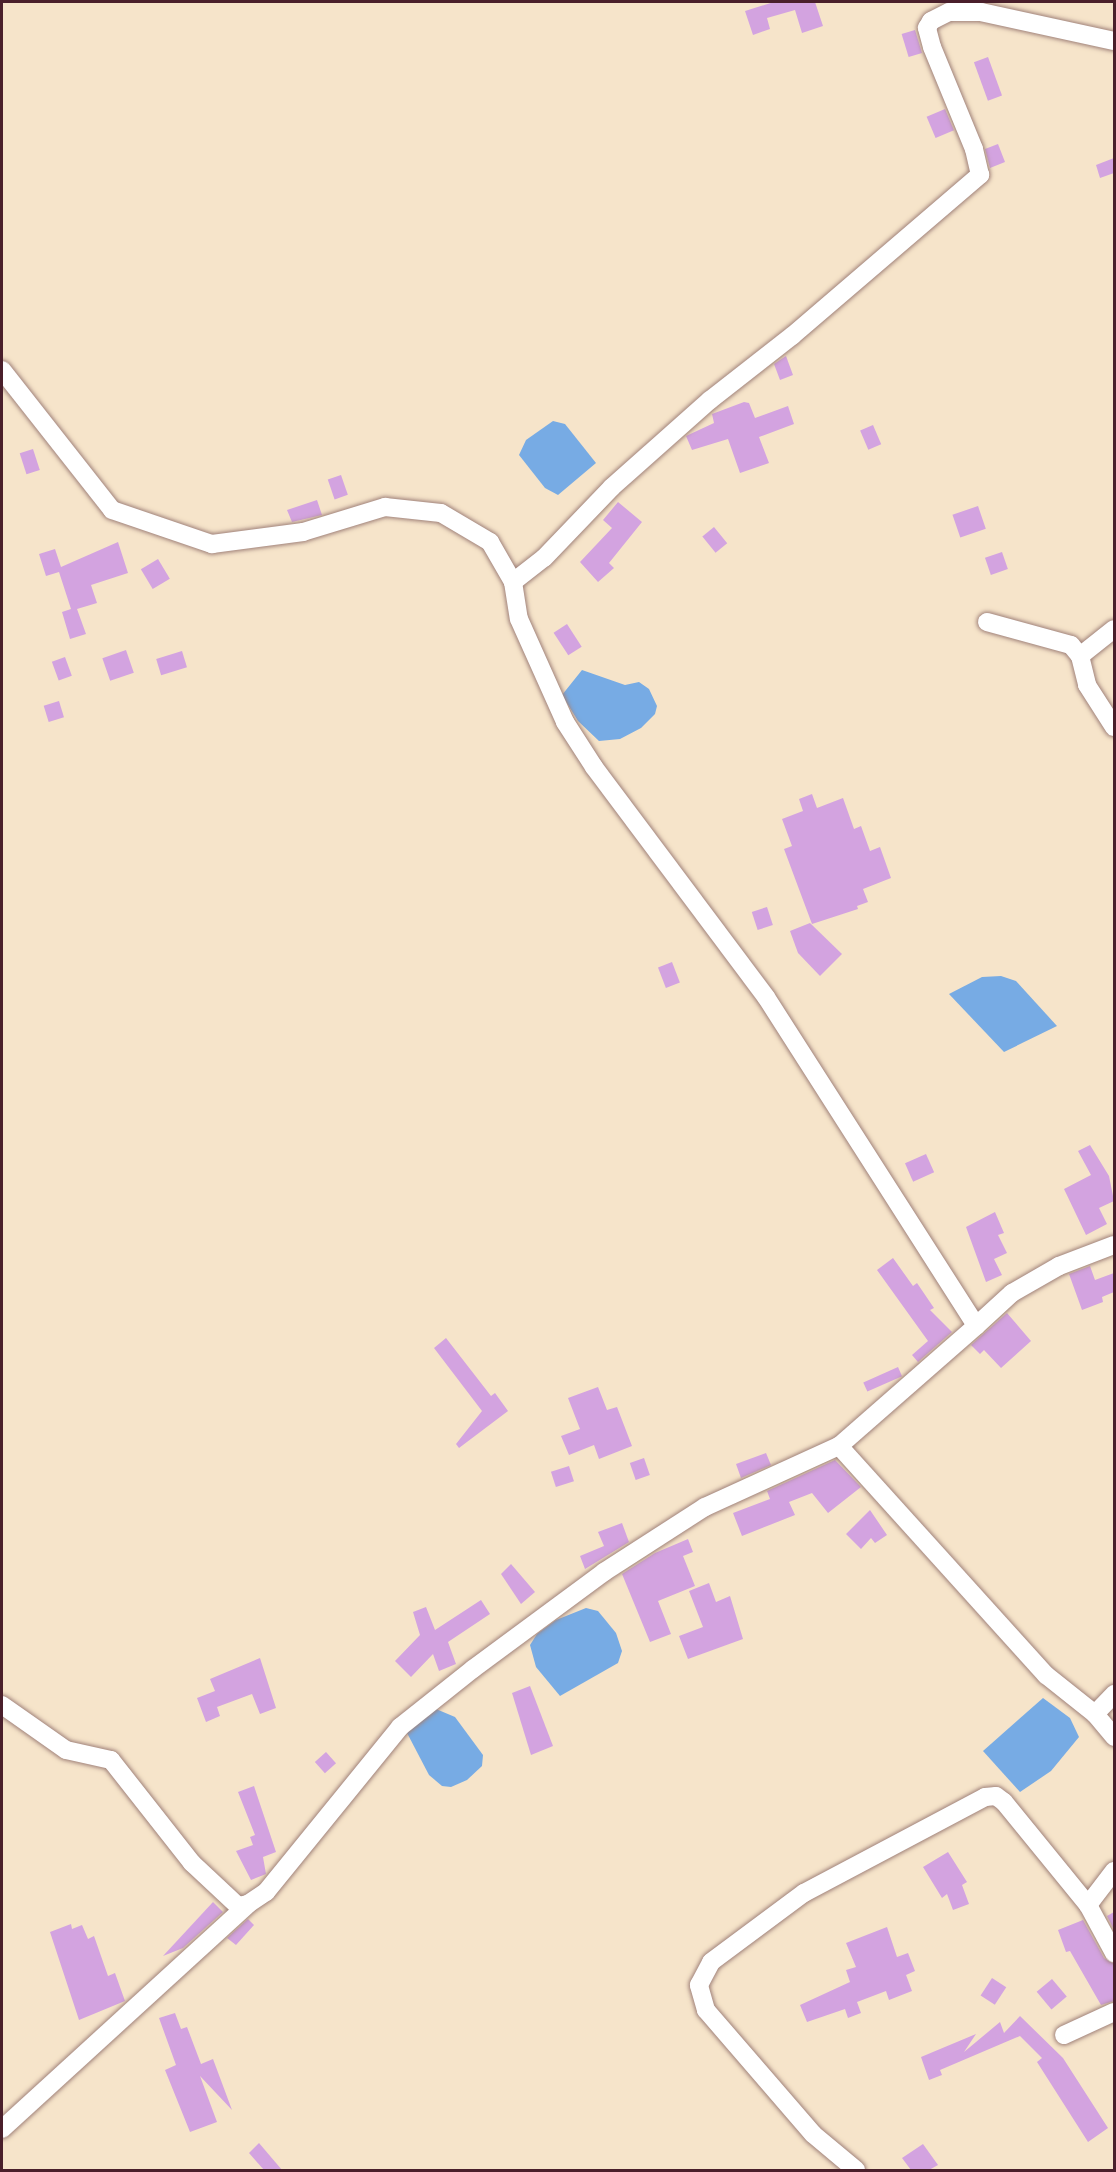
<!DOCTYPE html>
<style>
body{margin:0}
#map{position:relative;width:1116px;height:2172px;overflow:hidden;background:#f6e4ca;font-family:Delius,sans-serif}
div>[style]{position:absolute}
.water>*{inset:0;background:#77abe4}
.building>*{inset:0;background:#d3a3e0;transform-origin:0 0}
.roads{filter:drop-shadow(0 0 2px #a0827a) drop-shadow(0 0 2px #a0827a)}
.minor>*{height:18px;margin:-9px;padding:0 9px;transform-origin:9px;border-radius:9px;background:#fff}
span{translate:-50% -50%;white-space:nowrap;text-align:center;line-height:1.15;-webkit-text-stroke:6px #fcf5e5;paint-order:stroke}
.frame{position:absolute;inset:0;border:3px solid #4a1f2b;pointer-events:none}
</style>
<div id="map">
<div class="water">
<i style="clip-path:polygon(553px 421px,565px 424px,596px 463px,558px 495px,545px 488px,519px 455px,526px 440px)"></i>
<i style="clip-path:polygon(582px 670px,625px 685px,639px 682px,649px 689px,657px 706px,655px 714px,641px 728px,620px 739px,599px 741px,578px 721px,562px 695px)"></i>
<i style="clip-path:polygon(1001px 976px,1016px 981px,1057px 1026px,1004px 1052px,949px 994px,982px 977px)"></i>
<i style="clip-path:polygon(586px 1608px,598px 1611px,616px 1633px,622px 1651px,618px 1663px,560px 1696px,536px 1667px,530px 1645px,537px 1634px,556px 1620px)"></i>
<i style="clip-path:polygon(1043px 1698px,1070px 1718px,1079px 1737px,1051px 1771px,1020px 1792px,983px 1751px)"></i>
<i style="clip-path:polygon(436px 1709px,455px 1717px,483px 1755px,482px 1766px,467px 1780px,451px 1787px,442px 1786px,429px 1775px,406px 1731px)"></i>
</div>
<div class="building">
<i style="clip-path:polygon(774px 2px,815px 2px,823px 26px,802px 33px,795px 10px,767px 18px,770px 29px,753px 35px,745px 11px)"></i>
<i style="left:915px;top:30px;width:24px;height:14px;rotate:73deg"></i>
<i style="left:988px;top:57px;width:41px;height:15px;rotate:70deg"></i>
<i style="left:945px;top:109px;width:23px;height:20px;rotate:67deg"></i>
<i style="clip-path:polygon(998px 144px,1005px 162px,990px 168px,985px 149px)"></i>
<i style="clip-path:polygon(1114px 158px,1114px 173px,1100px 178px,1096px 165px)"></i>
<i style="clip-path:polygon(786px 356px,793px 375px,780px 380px,774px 364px)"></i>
<i style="clip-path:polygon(744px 402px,749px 403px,755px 418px,788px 406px,794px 424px,759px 437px,769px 463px,740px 473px,728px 439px,692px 450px,686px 436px,714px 423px,712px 414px)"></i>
<i style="left:873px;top:425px;width:21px;height:14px;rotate:67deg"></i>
<i style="left:33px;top:449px;width:22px;height:14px;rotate:72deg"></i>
<i style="left:341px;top:475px;width:21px;height:14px;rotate:71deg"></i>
<i style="clip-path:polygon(317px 500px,322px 515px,292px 522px,287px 510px)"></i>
<i style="clip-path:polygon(618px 502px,642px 522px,609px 563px,614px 568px,598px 582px,580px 562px,612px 528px,603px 520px)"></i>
<i style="left:978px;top:506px;width:24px;height:27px;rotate:71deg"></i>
<i style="left:714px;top:527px;width:21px;height:15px;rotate:51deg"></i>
<i style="clip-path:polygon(118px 542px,128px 573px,91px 585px,97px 603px,77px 609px,86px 634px,70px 639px,62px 612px,71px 609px,59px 572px,46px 576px,39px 554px,55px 549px,61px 567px)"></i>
<i style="left:1002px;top:552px;width:18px;height:18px;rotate:71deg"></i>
<i style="left:158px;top:559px;width:23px;height:20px;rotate:59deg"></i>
<i style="left:567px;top:624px;width:27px;height:16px;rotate:57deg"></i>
<i style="left:126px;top:650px;width:24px;height:25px;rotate:71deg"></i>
<i style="left:182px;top:651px;width:17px;height:27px;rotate:73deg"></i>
<i style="left:65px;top:657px;width:20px;height:14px;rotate:70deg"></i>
<i style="left:59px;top:701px;width:17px;height:16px;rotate:73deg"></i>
<i style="clip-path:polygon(812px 794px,817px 808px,843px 798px,854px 829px,861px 826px,870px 851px,880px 847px,891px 878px,863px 889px,868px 902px,857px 906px,858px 909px,812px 924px,784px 849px,792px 846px,782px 819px,803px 811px,799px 799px)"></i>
<i style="left:767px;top:907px;width:19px;height:16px;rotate:72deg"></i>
<i style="clip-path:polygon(810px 923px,842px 954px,820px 976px,798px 953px,790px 931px)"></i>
<i style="left:672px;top:962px;width:22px;height:15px;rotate:69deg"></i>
<i style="clip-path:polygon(1090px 1145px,1109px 1176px,1114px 1201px,1099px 1208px,1107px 1224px,1086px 1235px,1064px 1189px,1091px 1175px,1078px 1151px)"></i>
<i style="left:926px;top:1154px;width:20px;height:23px;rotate:66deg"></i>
<i style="clip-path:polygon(995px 1212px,1004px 1233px,998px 1235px,1007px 1253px,994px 1259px,1002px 1275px,986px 1282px,966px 1227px)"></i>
<i style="clip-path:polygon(893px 1258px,913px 1286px,917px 1283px,934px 1308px,930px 1310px,952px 1332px,918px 1362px,912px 1355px,928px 1341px,877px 1270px)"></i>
<i style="clip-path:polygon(1090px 1266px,1095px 1280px,1114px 1273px,1114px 1292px,1102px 1297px,1103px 1302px,1082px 1310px,1069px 1274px)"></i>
<i style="clip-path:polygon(1007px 1313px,1031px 1341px,1001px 1368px,984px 1350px,980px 1354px,971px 1345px)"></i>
<i style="clip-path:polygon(446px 1338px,491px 1396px,495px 1393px,508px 1411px,459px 1448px,456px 1444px,482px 1411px,434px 1348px)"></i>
<i style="left:898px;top:1367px;width:10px;height:38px;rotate:66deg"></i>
<i style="clip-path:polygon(598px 1387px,607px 1410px,617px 1407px,632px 1446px,599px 1459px,594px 1445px,569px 1455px,561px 1436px,580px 1429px,568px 1398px)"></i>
<i style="clip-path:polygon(766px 1453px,771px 1465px,741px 1478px,736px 1464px)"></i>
<i style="left:644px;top:1458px;width:18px;height:15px;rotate:71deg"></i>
<i style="clip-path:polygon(835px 1460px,861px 1487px,828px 1513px,812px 1493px,789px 1502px,795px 1515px,742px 1536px,733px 1513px,770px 1499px,767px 1491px)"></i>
<i style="left:569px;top:1466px;width:16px;height:19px;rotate:72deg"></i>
<i style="clip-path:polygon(870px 1510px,887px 1535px,875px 1543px,871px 1538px,861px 1549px,846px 1534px)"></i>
<i style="clip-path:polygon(622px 1523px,629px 1542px,585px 1569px,580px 1556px,604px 1546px,598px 1532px)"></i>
<i style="clip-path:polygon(688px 1539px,693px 1552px,683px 1556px,695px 1586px,658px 1601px,671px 1634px,650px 1642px,622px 1574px,655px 1553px)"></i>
<i style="clip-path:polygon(511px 1564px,535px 1592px,521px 1604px,501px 1574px)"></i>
<i style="clip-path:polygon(709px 1583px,716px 1602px,730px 1596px,743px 1639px,688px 1659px,679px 1636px,703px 1627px,689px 1591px)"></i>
<i style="clip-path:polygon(481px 1600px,490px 1614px,448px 1642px,456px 1664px,439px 1671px,433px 1654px,411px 1677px,395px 1661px,420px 1635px,413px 1612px,426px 1607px,435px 1630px)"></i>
<i style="clip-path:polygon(260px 1658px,276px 1708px,260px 1714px,252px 1694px,217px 1707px,220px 1716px,206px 1722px,197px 1698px,215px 1691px,210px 1679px)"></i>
<i style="clip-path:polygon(530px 1686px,553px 1746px,531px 1755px,512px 1693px)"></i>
<i style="left:326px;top:1752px;width:15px;height:15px;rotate:48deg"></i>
<i style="clip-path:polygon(254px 1786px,276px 1852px,263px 1857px,266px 1874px,251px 1880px,236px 1851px,253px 1845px,250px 1837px,255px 1835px,238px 1792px)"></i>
<i style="clip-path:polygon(948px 1852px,967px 1882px,962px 1885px,969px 1904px,953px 1910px,947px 1894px,942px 1898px,923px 1867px)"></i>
<i style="clip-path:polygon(213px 1902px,223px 1912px,183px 1948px,163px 1956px)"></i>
<i style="clip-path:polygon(1114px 1912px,1114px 1930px,1107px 1916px)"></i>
<i style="clip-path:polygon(248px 1919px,254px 1925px,236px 1945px,227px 1938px)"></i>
<i style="clip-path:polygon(1083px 1920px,1104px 1958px,1114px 1964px,1114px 2001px,1101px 2005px,1070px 1951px,1066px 1952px,1058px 1930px)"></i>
<i style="clip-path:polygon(71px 1924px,72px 1929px,82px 1925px,88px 1939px,94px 1936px,108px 1976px,115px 1973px,125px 2001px,79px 2020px,50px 1932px)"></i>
<i style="clip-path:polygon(887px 1927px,897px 1957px,908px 1953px,915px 1971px,906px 1975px,912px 1991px,889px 2000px,886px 1991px,857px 2002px,861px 2013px,848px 2018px,845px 2009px,807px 2022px,800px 2005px,850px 1982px,846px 1970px,856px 1967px,846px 1943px)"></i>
<i style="left:992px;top:1978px;width:17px;height:21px;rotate:33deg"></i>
<i style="left:1052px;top:1979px;width:23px;height:20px;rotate:50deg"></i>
<i style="clip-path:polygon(175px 2013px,181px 2029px,187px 2027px,201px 2064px,213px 2059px,232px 2110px,200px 2076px,217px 2122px,190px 2132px,165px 2070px,176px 2065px,159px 2018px)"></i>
<i style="clip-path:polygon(1020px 2016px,1063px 2058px,1108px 2128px,1088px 2142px,1037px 2062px,1042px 2058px,1020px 2036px,940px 2070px,942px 2075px,929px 2080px,921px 2057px,976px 2034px,964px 2052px,1000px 2022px,1004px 2033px)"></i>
<i style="clip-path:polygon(259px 2143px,282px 2170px,264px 2170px,249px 2153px)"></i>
<i style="clip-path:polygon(923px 2144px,938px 2165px,929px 2170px,911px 2170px,902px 2158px)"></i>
</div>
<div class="roads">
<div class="minor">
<i style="left:2px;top:370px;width:178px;rotate:51.8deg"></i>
<i style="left:112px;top:510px;width:106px;rotate:18.8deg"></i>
<i style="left:212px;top:544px;width:92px;rotate:-7.5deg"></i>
<i style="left:303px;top:532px;width:86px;rotate:-17deg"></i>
<i style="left:385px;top:507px;width:56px;rotate:6.1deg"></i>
<i style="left:441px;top:513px;width:57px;rotate:30.6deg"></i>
<i style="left:490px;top:542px;width:46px;rotate:60.1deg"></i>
<i style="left:513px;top:582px;width:37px;rotate:81deg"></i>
<i style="left:519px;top:619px;width:113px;rotate:65.9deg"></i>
<i style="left:565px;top:722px;width:54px;rotate:57.2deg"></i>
<i style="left:594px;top:767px;width:287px;rotate:53.2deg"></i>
<i style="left:766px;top:997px;width:390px;rotate:57.4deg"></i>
<i style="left:976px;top:1326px;width:49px;rotate:-42.5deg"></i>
<i style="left:1012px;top:1293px;width:54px;rotate:-29.9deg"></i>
<i style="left:1059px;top:1266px;width:59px;rotate:-20.9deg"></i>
<i style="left:513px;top:582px;width:39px;rotate:-38deg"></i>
<i style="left:544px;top:558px;width:98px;rotate:-46.2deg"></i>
<i style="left:612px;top:487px;width:131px;rotate:-41.6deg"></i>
<i style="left:710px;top:400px;width:104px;rotate:-38deg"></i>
<i style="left:792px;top:336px;width:248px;rotate:-40.6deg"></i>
<i style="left:980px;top:175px;width:27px;rotate:-103deg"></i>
<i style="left:974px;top:149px;width:110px;rotate:-112.4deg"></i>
<i style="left:932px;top:47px;width:20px;rotate:-105deg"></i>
<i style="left:927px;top:28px;width:8px;rotate:-60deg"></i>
<i style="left:931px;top:21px;width:20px;rotate:-27deg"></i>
<i style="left:949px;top:12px;width:32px"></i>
<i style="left:981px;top:12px;width:136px;rotate:12.3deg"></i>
<i style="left:987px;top:622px;width:87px;rotate:15.3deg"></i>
<i style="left:1071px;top:645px;width:14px;rotate:51deg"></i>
<i style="left:1080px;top:656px;width:30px;rotate:76deg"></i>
<i style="left:1087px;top:685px;width:50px;rotate:57.3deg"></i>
<i style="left:1080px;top:656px;width:43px;rotate:-38.5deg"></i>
<i style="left:839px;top:1446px;width:309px;rotate:47.9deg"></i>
<i style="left:1046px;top:1675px;width:63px;rotate:38.5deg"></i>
<i style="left:1095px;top:1714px;width:30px;rotate:50deg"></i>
<i style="left:2px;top:1705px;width:78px;rotate:35.1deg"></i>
<i style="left:66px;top:1750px;width:46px;rotate:12.5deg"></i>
<i style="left:111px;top:1760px;width:131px;rotate:51.8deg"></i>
<i style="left:192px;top:1863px;width:63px;rotate:43.1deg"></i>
<i style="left:238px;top:1906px;width:10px;rotate:-11deg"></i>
<i style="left:248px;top:1904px;width:22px;rotate:-34deg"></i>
<i style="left:266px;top:1892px;width:213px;rotate:-50.9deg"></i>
<i style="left:400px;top:1727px;width:93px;rotate:-38.5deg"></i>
<i style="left:473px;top:1669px;width:163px;rotate:-36.5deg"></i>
<i style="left:604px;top:1572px;width:120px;rotate:-32.8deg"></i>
<i style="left:705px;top:1507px;width:147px;rotate:-24.5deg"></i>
<i style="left:839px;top:1446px;width:182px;rotate:-41.2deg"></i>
<i style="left:1095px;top:1714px;width:28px;rotate:-46deg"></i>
<i style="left:1088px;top:1905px;width:43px;rotate:-52.6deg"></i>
<i style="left:1064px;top:2035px;width:55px;rotate:-24.7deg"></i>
<i style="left:2px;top:2129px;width:333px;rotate:-42.4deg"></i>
<i style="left:856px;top:2170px;width:56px;rotate:-140.1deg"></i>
<i style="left:813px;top:2134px;width:164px;rotate:-130.8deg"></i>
<i style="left:706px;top:2010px;width:26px;rotate:-106deg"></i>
<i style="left:699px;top:1985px;width:26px;rotate:-62deg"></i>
<i style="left:711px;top:1962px;width:116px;rotate:-36.6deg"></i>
<i style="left:804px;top:1893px;width:205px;rotate:-27.9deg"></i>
<i style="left:985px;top:1797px;width:11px;rotate:-5deg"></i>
<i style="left:996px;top:1796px;width:10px;rotate:37deg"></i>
<i style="left:1004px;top:1802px;width:133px;rotate:50.8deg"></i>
<i style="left:1088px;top:1905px;width:55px;rotate:61.6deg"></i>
</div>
</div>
<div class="frame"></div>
</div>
